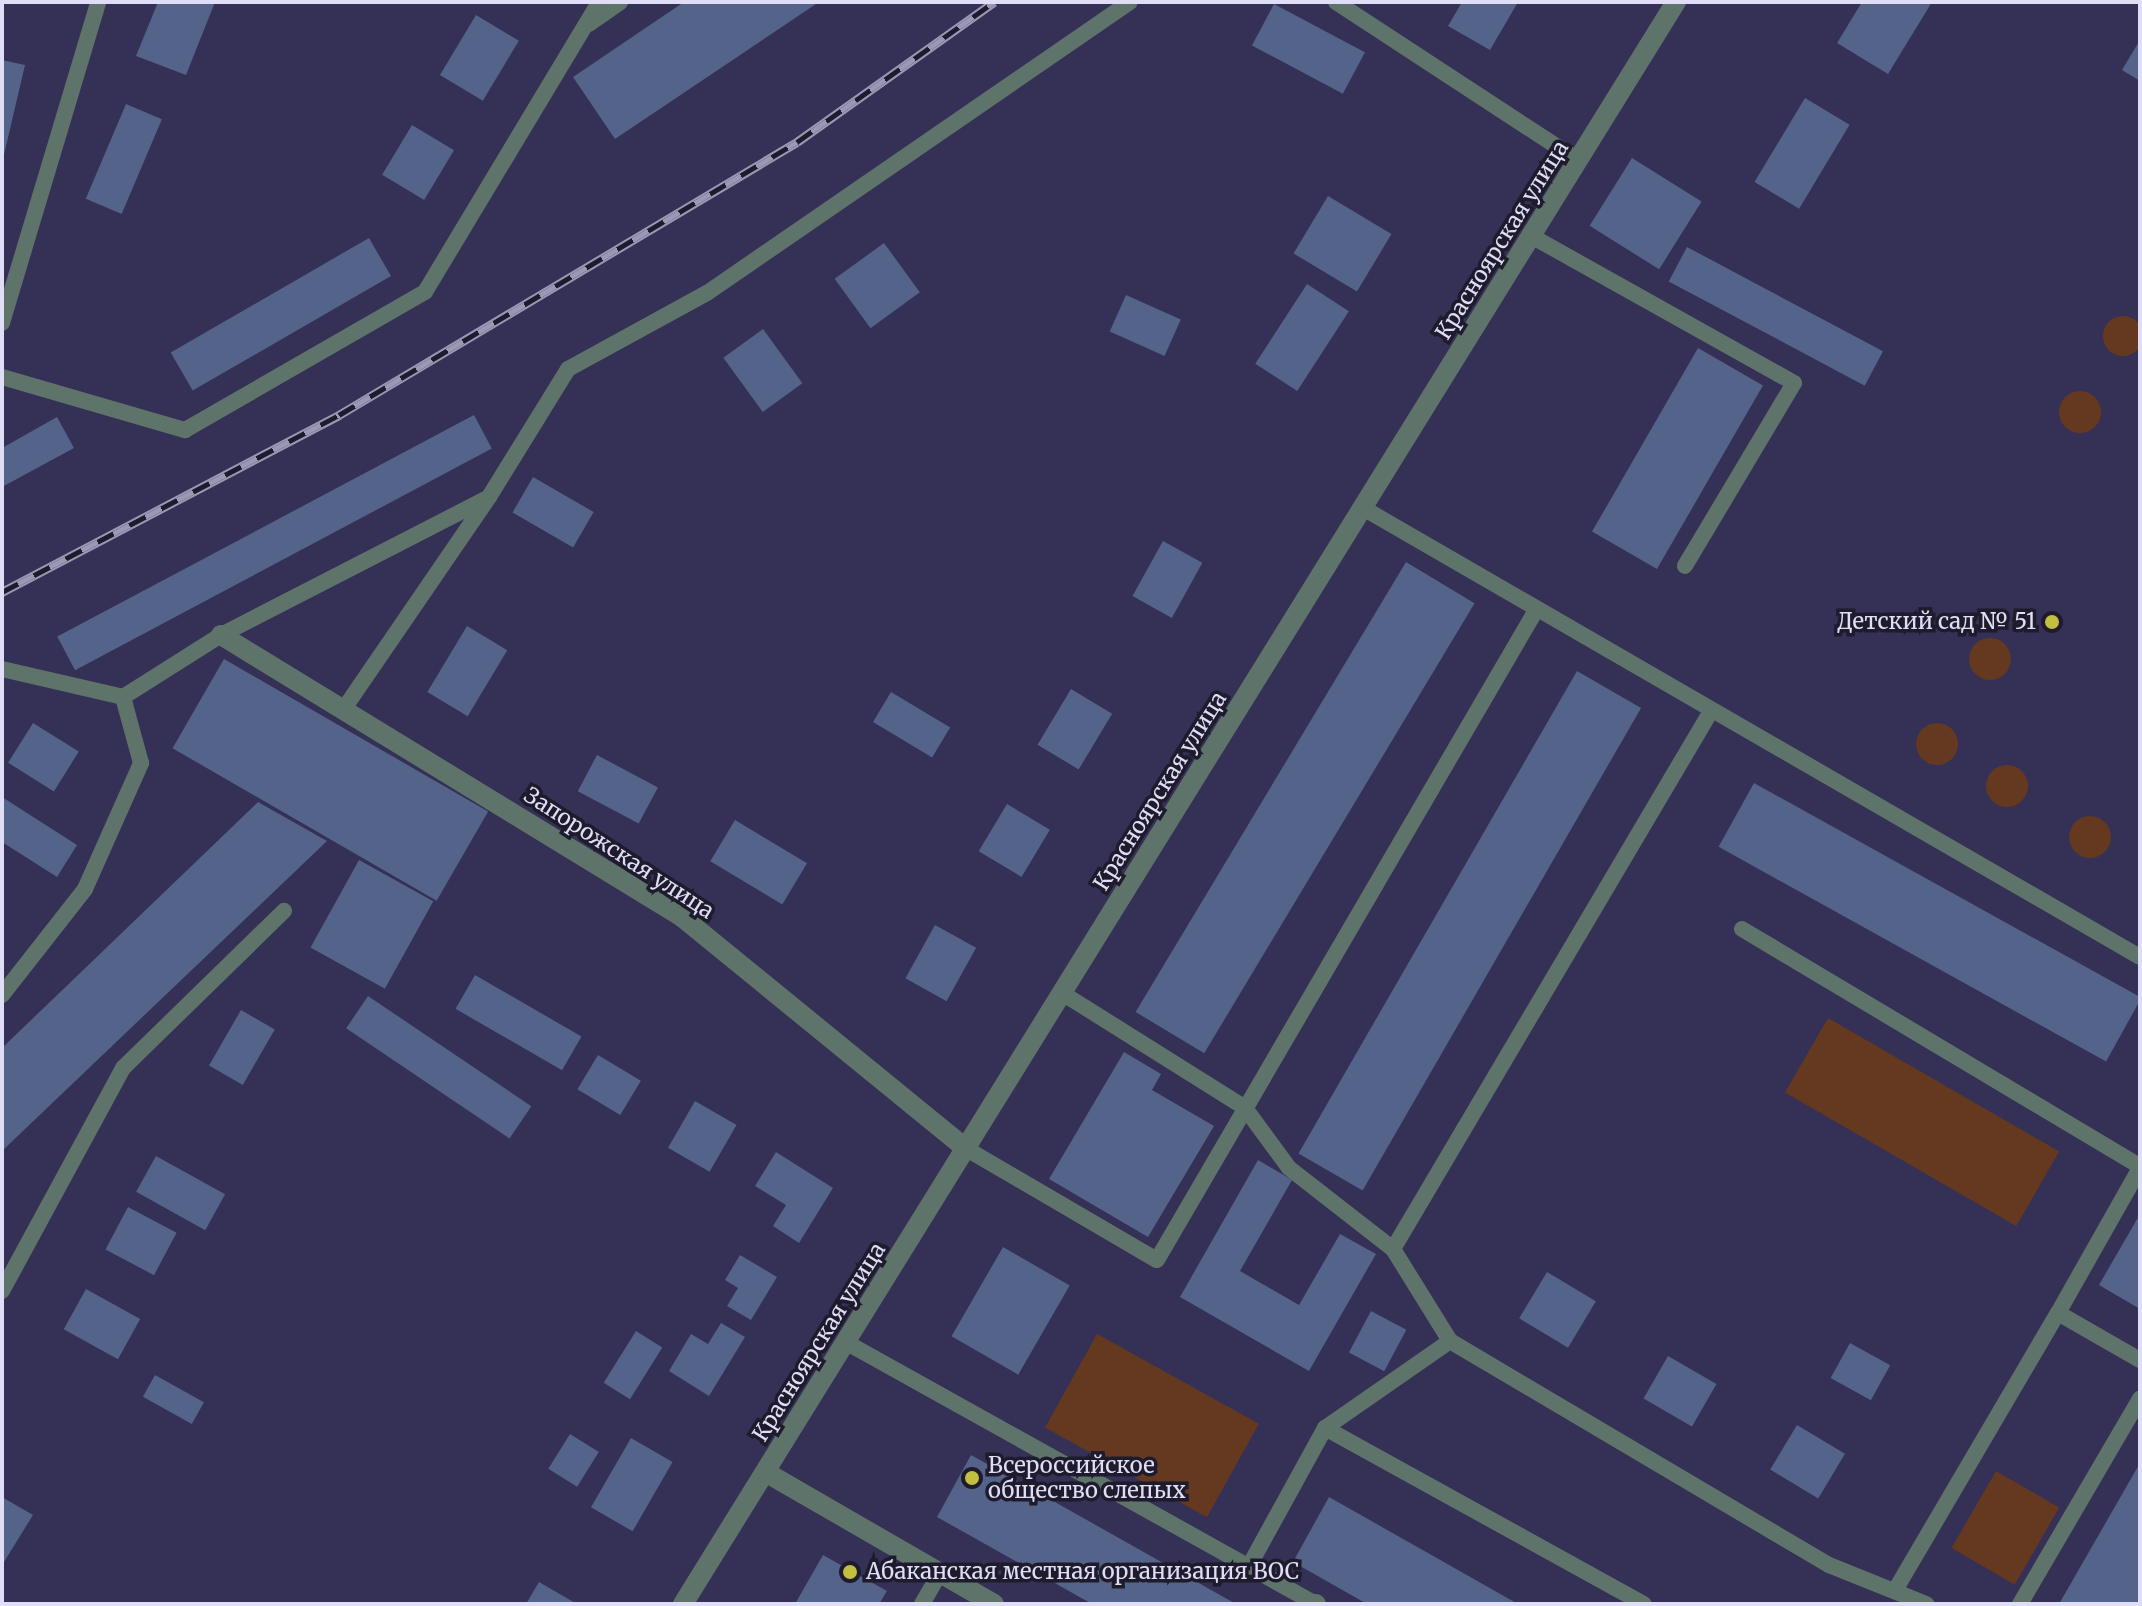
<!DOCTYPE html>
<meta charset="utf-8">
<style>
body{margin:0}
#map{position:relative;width:2142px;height:1606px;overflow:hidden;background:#353055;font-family:Merriweather,serif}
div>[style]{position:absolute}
.green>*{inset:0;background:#653920;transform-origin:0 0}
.round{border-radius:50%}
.building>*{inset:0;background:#546389;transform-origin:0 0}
.service>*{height:16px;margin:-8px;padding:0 8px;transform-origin:8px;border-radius:8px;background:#5e736a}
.minor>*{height:20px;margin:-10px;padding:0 10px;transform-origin:10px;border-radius:10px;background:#5e736a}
.rail>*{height:9px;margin-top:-4.5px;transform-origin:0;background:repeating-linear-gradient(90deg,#1d1b2c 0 18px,#9b98b5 0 36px);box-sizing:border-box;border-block:2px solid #9b98b5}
.dots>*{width:22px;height:22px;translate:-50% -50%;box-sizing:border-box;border:4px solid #1d1b2c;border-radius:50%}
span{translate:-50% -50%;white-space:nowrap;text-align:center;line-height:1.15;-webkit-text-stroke:7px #1d1b2c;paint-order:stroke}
.street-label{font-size:22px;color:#e0def6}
.poi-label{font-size:22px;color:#e0def6}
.right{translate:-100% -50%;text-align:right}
.left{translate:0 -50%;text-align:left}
.frame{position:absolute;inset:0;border:4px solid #e0def6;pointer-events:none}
</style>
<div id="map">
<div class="green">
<i class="round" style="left:2103px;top:316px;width:40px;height:40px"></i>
<i class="round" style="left:2059px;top:391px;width:42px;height:42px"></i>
<i class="round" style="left:1969px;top:638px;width:42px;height:42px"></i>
<i class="round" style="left:1916px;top:723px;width:42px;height:42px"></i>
<i class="round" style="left:1986px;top:765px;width:42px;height:42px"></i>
<i class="round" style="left:2069px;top:816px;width:42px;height:42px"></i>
<i style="left:1828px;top:1018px;width:267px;height:86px;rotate:30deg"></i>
<i style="left:1097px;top:1334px;width:185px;height:107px;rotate:29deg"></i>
<i style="left:1996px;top:1471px;width:73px;height:89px;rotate:30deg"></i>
</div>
<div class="building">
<i style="clip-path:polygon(158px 2px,215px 2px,186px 75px,136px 56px)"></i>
<i style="clip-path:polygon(684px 2px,819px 2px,615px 139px,573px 77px)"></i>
<i style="clip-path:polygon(1462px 2px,1518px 2px,1490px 50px,1448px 26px)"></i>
<i style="clip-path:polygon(1862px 2px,1932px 2px,1888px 74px,1837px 43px)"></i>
<i style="left:1274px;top:4px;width:103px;height:47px;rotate:28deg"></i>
<i style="left:476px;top:15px;width:50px;height:70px;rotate:31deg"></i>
<i style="clip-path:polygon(2140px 40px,2140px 81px,2122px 70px)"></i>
<i style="clip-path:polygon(2px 60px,25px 65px,3px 159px,2px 159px)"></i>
<i style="left:1805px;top:98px;width:52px;height:98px;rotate:31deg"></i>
<i style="left:126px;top:104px;width:39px;height:103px;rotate:23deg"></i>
<i style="left:412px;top:125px;width:49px;height:58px;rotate:31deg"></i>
<i style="left:1632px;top:158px;width:82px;height:80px;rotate:32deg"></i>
<i style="left:1328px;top:196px;width:74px;height:67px;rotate:31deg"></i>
<i style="left:369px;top:238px;width:44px;height:229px;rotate:60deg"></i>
<i style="left:884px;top:243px;width:61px;height:61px;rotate:54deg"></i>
<i style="left:1687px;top:247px;width:222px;height:39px;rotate:28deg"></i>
<i style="left:1307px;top:284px;width:50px;height:95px;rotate:33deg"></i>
<i style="left:1126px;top:295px;width:60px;height:40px;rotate:24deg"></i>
<i style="left:763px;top:329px;width:67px;height:49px;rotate:54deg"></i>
<i style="left:1698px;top:348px;width:75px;height:212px;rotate:30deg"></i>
<i style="left:474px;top:415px;width:38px;height:472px;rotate:62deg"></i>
<i style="clip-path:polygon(57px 417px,74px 448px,2px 487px,2px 448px)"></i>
<i style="left:533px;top:477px;width:70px;height:41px;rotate:30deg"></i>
<i style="left:1163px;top:541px;width:45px;height:63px;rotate:29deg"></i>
<i style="left:1406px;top:562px;width:80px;height:525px;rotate:31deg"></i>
<i style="left:467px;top:626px;width:47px;height:77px;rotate:31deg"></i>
<i style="left:224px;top:659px;width:305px;height:103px;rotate:30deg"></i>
<i style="left:1577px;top:671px;width:74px;height:557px;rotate:30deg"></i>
<i style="left:1071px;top:689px;width:48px;height:65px;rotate:31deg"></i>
<i style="left:891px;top:692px;width:69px;height:35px;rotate:31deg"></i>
<i style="left:33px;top:723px;width:54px;height:47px;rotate:32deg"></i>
<i style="left:597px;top:755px;width:69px;height:41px;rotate:28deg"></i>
<i style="left:1754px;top:783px;width:443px;height:73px;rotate:29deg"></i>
<i style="clip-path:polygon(2px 797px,77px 845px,57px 877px,2px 842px)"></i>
<i style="clip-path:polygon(258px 802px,327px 841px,2px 1151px,2px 1048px)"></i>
<i style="left:1007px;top:804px;width:50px;height:55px;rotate:31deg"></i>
<i style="left:735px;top:820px;width:84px;height:48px;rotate:31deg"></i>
<i style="left:359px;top:860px;width:85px;height:100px;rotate:29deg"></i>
<i style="left:935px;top:925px;width:47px;height:61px;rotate:29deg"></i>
<i style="left:475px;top:975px;width:123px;height:39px;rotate:30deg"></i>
<i style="left:368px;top:996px;width:197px;height:39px;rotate:34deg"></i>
<i style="left:241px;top:1010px;width:39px;height:64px;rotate:30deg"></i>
<i style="clip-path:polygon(1124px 1052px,1161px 1074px,1152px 1090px,1214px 1126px,1148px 1237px,1049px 1179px)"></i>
<i style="left:598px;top:1055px;width:50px;height:40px;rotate:31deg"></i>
<i style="left:695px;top:1101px;width:48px;height:54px;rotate:30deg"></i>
<i style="clip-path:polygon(776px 1152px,833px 1188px,799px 1243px,773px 1226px,786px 1205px,755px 1186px)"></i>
<i style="left:156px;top:1156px;width:79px;height:41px;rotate:29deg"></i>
<i style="clip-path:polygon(1258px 1160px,1292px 1180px,1240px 1271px,1299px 1305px,1340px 1234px,1376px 1254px,1309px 1371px,1180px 1297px)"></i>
<i style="left:128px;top:1207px;width:55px;height:48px;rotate:28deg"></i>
<i style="clip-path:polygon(2140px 1214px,2140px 1309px,2099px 1285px)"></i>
<i style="left:1003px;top:1247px;width:77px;height:103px;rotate:30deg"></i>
<i style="clip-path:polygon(740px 1255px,777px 1277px,751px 1320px,727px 1306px,738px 1288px,725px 1280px)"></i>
<i style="left:1547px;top:1272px;width:57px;height:54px;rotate:31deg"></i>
<i style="left:86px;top:1289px;width:62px;height:46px;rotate:29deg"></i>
<i style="left:1371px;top:1311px;width:40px;height:47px;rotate:28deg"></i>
<i style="clip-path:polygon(721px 1323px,745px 1337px,709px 1396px,669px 1371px,691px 1334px,708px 1344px)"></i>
<i style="left:636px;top:1331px;width:31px;height:61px;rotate:32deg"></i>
<i style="left:1850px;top:1343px;width:46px;height:40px;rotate:29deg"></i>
<i style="left:1668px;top:1356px;width:56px;height:49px;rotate:30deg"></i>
<i style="left:155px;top:1375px;width:56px;height:25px;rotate:29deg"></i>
<i style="left:1797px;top:1425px;width:56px;height:52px;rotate:31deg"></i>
<i style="left:570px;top:1434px;width:34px;height:41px;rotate:32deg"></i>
<i style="left:631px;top:1438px;width:48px;height:80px;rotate:30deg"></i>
<i style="clip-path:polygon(971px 1455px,1078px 1515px,1236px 1604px,1092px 1604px,937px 1517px)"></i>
<i style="clip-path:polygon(2140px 1463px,2140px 1604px,2059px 1604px)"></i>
<i style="clip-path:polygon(2px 1497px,33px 1515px,4px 1562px,2px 1560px)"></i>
<i style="clip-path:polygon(1329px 1497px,1518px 1604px,1367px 1604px,1293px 1562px)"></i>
<i style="clip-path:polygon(823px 1555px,887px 1591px,879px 1604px,795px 1604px)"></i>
<i style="clip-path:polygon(539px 1582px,577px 1604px,526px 1604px)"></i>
</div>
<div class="service">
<i style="left:1336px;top:2px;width:290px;rotate:33.2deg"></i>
<i style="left:589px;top:24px;width:38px;rotate:-35deg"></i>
<i style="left:1533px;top:237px;width:299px;rotate:29.2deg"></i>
<i style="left:1794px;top:383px;width:213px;rotate:120.8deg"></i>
<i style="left:2px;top:323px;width:335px;rotate:-73.3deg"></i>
<i style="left:2px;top:377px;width:191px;rotate:16.2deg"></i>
<i style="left:185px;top:430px;width:277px;rotate:-29.9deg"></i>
<i style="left:425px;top:292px;width:338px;rotate:-59deg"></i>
<i style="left:489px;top:497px;width:150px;rotate:-58.3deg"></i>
<i style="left:568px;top:369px;width:158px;rotate:-28.7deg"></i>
<i style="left:707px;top:293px;width:513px;rotate:-34.53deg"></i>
<i style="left:1363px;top:508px;width:897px;rotate:30.02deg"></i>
<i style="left:2px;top:669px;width:124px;rotate:13deg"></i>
<i style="left:1742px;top:929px;width:463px;rotate:30.8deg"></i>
<i style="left:1062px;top:993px;width:216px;rotate:32.1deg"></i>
<i style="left:1245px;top:1108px;width:74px;rotate:53.7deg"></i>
<i style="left:1289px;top:1168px;width:132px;rotate:37.9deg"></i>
<i style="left:1393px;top:1249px;width:108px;rotate:58.2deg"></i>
<i style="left:1450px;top:1341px;width:440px;rotate:30.6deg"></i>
<i style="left:1829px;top:1565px;width:105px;rotate:21.9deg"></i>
<i style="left:2px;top:995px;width:135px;rotate:-51.9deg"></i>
<i style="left:85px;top:889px;width:138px;rotate:-66deg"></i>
<i style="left:141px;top:763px;width:68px;rotate:-105.3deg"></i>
<i style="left:123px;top:697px;width:116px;rotate:-32.3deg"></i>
<i style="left:221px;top:635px;width:301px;rotate:-27.2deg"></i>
<i style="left:489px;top:497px;width:257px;rotate:124.4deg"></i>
<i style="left:965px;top:1148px;width:222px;rotate:30.3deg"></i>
<i style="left:1157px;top:1260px;width:752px;rotate:-59.75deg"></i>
<i style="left:2140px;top:1168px;width:167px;rotate:119.5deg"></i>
<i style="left:2058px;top:1313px;width:95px;rotate:29.8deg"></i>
<i style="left:1393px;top:1249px;width:625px;rotate:-59.41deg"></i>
<i style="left:2px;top:1291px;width:254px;rotate:-61.5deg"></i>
<i style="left:123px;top:1068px;width:225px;rotate:-44.3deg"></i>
<i style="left:849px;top:1344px;width:532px;rotate:29.12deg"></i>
<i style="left:1325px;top:1428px;width:364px;rotate:28.9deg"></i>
<i style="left:1248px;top:1568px;width:160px;rotate:-61.2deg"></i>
<i style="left:1325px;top:1428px;width:152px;rotate:-34.8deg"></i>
<i style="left:1897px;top:1587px;width:318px;rotate:-59.6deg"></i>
<i style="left:922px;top:1604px;width:34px;rotate:-60deg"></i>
<i style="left:2020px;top:1604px;width:238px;rotate:-59.7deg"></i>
</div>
<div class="minor">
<i style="left:221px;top:635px;width:540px;rotate:31.45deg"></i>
<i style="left:682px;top:917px;width:365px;rotate:39.2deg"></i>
<i style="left:767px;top:1473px;width:262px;rotate:30deg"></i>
<i style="left:683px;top:1604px;width:1885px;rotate:-58.21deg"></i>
<i style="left:1313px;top:1604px;width:3px"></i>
</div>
<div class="rail">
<i style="left:2px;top:592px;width:381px;rotate:-27.7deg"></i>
<i style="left:339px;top:415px;width:533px;rotate:-30.8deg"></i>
<i style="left:797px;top:142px;width:242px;rotate:-35.4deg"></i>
</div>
<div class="dots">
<i style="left:2052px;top:622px;background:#c1be40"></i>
<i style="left:972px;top:1478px;background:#c1be40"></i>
<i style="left:850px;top:1572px;background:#c1be40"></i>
</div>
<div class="street-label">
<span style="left:1502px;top:240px;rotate:-58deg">Красноярская улица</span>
<span style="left:1160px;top:791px;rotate:-58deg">Красноярская улица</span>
<span style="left:619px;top:853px;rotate:33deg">Запорожская улица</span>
<span style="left:819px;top:1342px;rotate:-58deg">Красноярская улица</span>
</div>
<div class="poi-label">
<span class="right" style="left:2036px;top:622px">Детский сад № 51</span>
<span class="left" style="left:988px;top:1478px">Всероссийское<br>общество слепых</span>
<span class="left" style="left:866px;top:1572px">Абаканская местная организация ВОС</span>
</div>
<div class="frame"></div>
</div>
